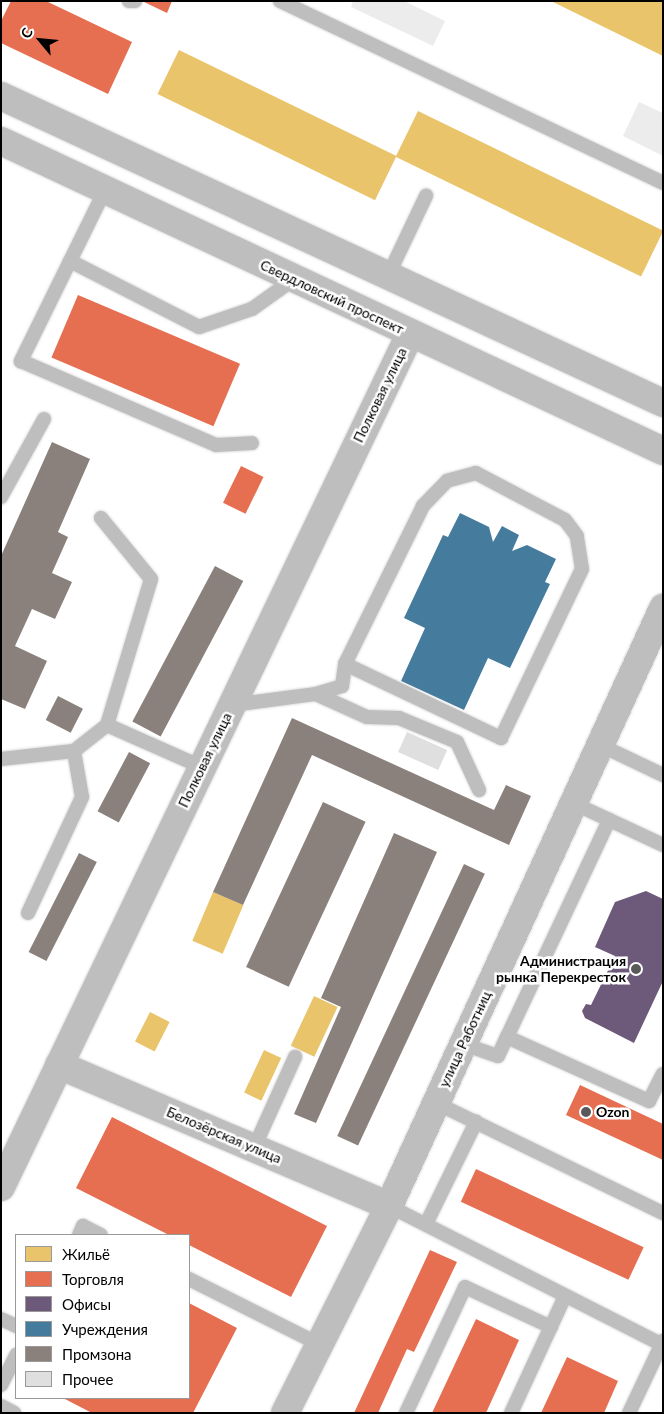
<!DOCTYPE html>
<meta charset="utf-8">
<style>
body{margin:0}
#map{position:relative;width:664px;height:1414px;overflow:hidden;background:#fff;font-family:Lato,sans-serif}
div>[style]{position:absolute}
.green>*{inset:0;background:#ececec}
.homes>*{inset:0;background:#e9c46a;transform-origin:0 0}
.shops>*{inset:0;background:#e76f51;transform-origin:0 0}
.offices>*{inset:0;background:#6d597a}
.public>*{inset:0;background:#457b9d}
.industry>*{inset:0;background:#8a817c;transform-origin:0 0}
.building>*{inset:0;background:#dfdfdf;transform-origin:0 0}
.roads{filter:drop-shadow(0 0 1px #dbdbdb) drop-shadow(0 0 1px #dbdbdb)}
.lane>*{height:14px;margin:-7px;padding:0 7px;transform-origin:7px;border-radius:7px;background:#bebebe}
.street>*{height:28px;margin:-14px;padding:0 14px;transform-origin:14px;border-radius:14px;background:#bebebe}
.primary>*{height:28px;margin:-14px;padding:0 14px;transform-origin:14px;border-radius:14px;background:#bebebe}
.dots>*{width:14px;height:14px;translate:-50% -50%;box-sizing:border-box;border:2px solid #fff;border-radius:50%}
span{translate:-50% -50%;white-space:nowrap;text-align:center;line-height:1.15;-webkit-text-stroke:5px #fff;paint-order:stroke}
.street-label{font-size:14px;color:#000}
.poi-label{font-size:14px;color:#000;font-weight:700}
.right{translate:-100% -50%;text-align:right}
.left{translate:0 -50%;text-align:left}
.frame{position:absolute;inset:0;border:2px solid #000;pointer-events:none}
.legend{position:absolute;left:15px;top:1234px;width:175px;height:165px;box-sizing:border-box;background:#fff;border:1px solid #999;margin:0;padding:6px 9px;list-style:none;font-size:15px;color:#000}
.legend li{display:flex;align-items:center;gap:10px;height:25px}
.legend b{width:25px;border:1px solid #999}
.north{position:absolute;left:15px;top:15px;width:50px;height:50px;-webkit-text-stroke:4px #fff;paint-order:stroke;rotate:298deg;font-size:14px;font-weight:700;line-height:20px;text-align:center;color:#000}
.north::after{content:'';display:block;margin:auto;width:18px;height:22px;background:#000;clip-path:polygon(50% 0,100% 100%,50% 72%,0 100%)}
</style>
<div id="map">
<div class="green">
<i style="clip-path:polygon(353px 1px,404px 1px,445px 21px,433px 46px,351px 7px)"></i>
<i style="clip-path:polygon(639px 102px,663px 113px,663px 156px,623px 136px)"></i>
</div>
<div class="homes">
<i style="clip-path:polygon(551px 1px,663px 1px,663px 56px)"></i>
<i style="left:179px;top:50px;width:242px;height:49px;rotate:26deg"></i>
<i style="left:418px;top:111px;width:273px;height:51px;rotate:26deg"></i>
<i style="left:213px;top:892px;width:33px;height:53px;rotate:23deg"></i>
<i style="left:314px;top:996px;width:26px;height:55px;rotate:25deg"></i>
<i style="left:150px;top:1012px;width:22px;height:33px;rotate:27deg"></i>
<i style="left:264px;top:1050px;width:19px;height:47px;rotate:25deg"></i>
</div>
<div class="shops">
<i style="clip-path:polygon(11px 1px,46px 1px,132px 42px,108px 94px,1px 43px,1px 21px)"></i>
<i style="clip-path:polygon(142px 1px,172px 1px,167px 13px)"></i>
<i style="left:78px;top:295px;width:176px;height:68px;rotate:23deg"></i>
<i style="left:241px;top:466px;width:25px;height:41px;rotate:26deg"></i>
<i style="clip-path:polygon(580px 1085px,663px 1124px,663px 1160px,566px 1115px)"></i>
<i style="clip-path:polygon(112px 1117px,327px 1226px,291px 1297px,189px 1245px,189px 1235px,169px 1235px,76px 1188px)"></i>
<i style="left:476px;top:1169px;width:185px;height:36px;rotate:25deg"></i>
<i style="clip-path:polygon(430px 1250px,457px 1262px,414px 1352px,407px 1349px,378px 1413px,354px 1413px)"></i>
<i style="clip-path:polygon(189px 1303px,237px 1328px,193px 1413px,92px 1413px,63px 1398px,189px 1398px)"></i>
<i style="clip-path:polygon(476px 1319px,519px 1340px,486px 1413px,432px 1413px)"></i>
<i style="clip-path:polygon(567px 1357px,618px 1381px,604px 1413px,541px 1413px)"></i>
</div>
<div class="offices">
<i style="clip-path:polygon(646px 891px,663px 899px,663px 981px,634px 1043px,585px 1018px,582px 1011px,586px 1004px,591px 1005px,615px 956px,595px 947px,615px 902px)"></i>
</div>
<div class="public">
<i style="clip-path:polygon(460px 513px,489px 527px,493px 542px,502px 526px,519px 535px,512px 551px,527px 545px,556px 559px,545px 582px,550px 584px,510px 668px,488px 658px,464px 710px,401px 681px,425px 628px,404px 618px,443px 535px,448px 537px)"></i>
</div>
<div class="industry">
<i style="clip-path:polygon(52px 442px,90px 459px,58px 532px,68px 537px,52px 573px,72px 582px,55px 619px,32px 609px,15px 646px,47px 661px,25px 709px,1px 699px,1px 556px)"></i>
<i style="left:215px;top:566px;width:32px;height:176px;rotate:28deg"></i>
<i style="left:58px;top:696px;width:28px;height:27px;rotate:27deg"></i>
<i style="clip-path:polygon(292px 718px,494px 810px,506px 785px,531px 796px,509px 845px,312px 755px,243px 905px,213px 892px)"></i>
<i style="left:129px;top:752px;width:24px;height:67px;rotate:28deg"></i>
<i style="left:323px;top:802px;width:47px;height:182px;rotate:25deg"></i>
<i style="clip-path:polygon(394px 833px,437px 852px,316px 1123px,294px 1114px,341px 1007px,321px 998px)"></i>
<i style="left:79px;top:853px;width:20px;height:111px;rotate:27deg"></i>
<i style="left:464px;top:864px;width:23px;height:300px;rotate:25deg"></i>
</div>
<div class="building">
<i style="left:407px;top:732px;width:44px;height:22px;rotate:24deg"></i>
</div>
<div class="roads">
<div class="lane">
<i style="left:129px;top:1px;width:6px"></i>
<i style="left:280px;top:1px;width:424px;rotate:25.4deg"></i>
<i style="left:105px;top:190px;width:191px;rotate:116.2deg"></i>
<i style="left:21px;top:361px;width:212px;rotate:23.3deg"></i>
<i style="left:216px;top:445px;width:36px;rotate:-3deg"></i>
<i style="left:70px;top:261px;width:145px;rotate:27.1deg"></i>
<i style="left:199px;top:327px;width:56px;rotate:-18.8deg"></i>
<i style="left:252px;top:309px;width:52px;rotate:-35.5deg"></i>
<i style="left:388px;top:276px;width:89px;rotate:-64.6deg"></i>
<i style="left:1px;top:497px;width:89px;rotate:-61.1deg"></i>
<i style="left:316px;top:694px;width:56px;rotate:24.3deg"></i>
<i style="left:367px;top:717px;width:32px;rotate:2deg"></i>
<i style="left:399px;top:718px;width:63px;rotate:22.5deg"></i>
<i style="left:457px;top:742px;width:53px;rotate:65.4deg"></i>
<i style="left:232px;top:705px;width:85px;rotate:-7.5deg"></i>
<i style="left:316px;top:694px;width:27px;rotate:-17deg"></i>
<i style="left:342px;top:686px;width:22px;rotate:-82deg"></i>
<i style="left:345px;top:664px;width:173px;rotate:25.4deg"></i>
<i style="left:501px;top:738px;width:187px;rotate:-64.4deg"></i>
<i style="left:582px;top:569px;width:33px;rotate:-99deg"></i>
<i style="left:577px;top:536px;width:20px;rotate:-127deg"></i>
<i style="left:565px;top:520px;width:101px;rotate:-152.2deg"></i>
<i style="left:476px;top:473px;width:30px;rotate:165deg"></i>
<i style="left:447px;top:481px;width:35px;rotate:134deg"></i>
<i style="left:423px;top:506px;width:176px;rotate:116.3deg"></i>
<i style="left:107px;top:725px;width:104px;rotate:23.9deg"></i>
<i style="left:600px;top:745px;width:70px;rotate:25.5deg"></i>
<i style="left:1px;top:759px;width:73px;rotate:-6.3deg"></i>
<i style="left:74px;top:751px;width:42px;rotate:-38.2deg"></i>
<i style="left:107px;top:725px;width:152px;rotate:-73.2deg"></i>
<i style="left:151px;top:579px;width:79px;rotate:-129.3deg"></i>
<i style="left:573px;top:803px;width:99px;rotate:25deg"></i>
<i style="left:28px;top:913px;width:128px;rotate:-65deg"></i>
<i style="left:82px;top:797px;width:47px;rotate:-99.9deg"></i>
<i style="left:507px;top:1037px;width:240px;rotate:-64.8deg"></i>
<i style="left:463px;top:1044px;width:37px;rotate:19deg"></i>
<i style="left:498px;top:1056px;width:21px;rotate:-65deg"></i>
<i style="left:507px;top:1037px;width:156px;rotate:24.3deg"></i>
<i style="left:649px;top:1101px;width:30px;rotate:-63deg"></i>
<i style="left:436px;top:1103px;width:252px;rotate:25.9deg"></i>
<i style="left:254px;top:1148px;width:100px;rotate:-65.7deg"></i>
<i style="left:389px;top:1206px;width:307px;rotate:26.9deg"></i>
<i style="left:426px;top:1224px;width:114px;rotate:-63.9deg"></i>
<i style="left:79px;top:1235px;width:10px;rotate:-66deg"></i>
<i style="left:83px;top:1226px;width:20px;rotate:27deg"></i>
<i style="left:189px;top:1279px;width:145px;rotate:26.6deg"></i>
<i style="left:1px;top:1319px;width:17px;rotate:25deg"></i>
<i style="left:1px;top:1385px;width:34px;rotate:-63deg"></i>
<i style="left:1px;top:1406px;width:15px;rotate:28deg"></i>
<i style="left:406px;top:1413px;width:139px;rotate:-64.9deg"></i>
<i style="left:465px;top:1287px;width:95px;rotate:24.9deg"></i>
<i style="left:511px;top:1413px;width:129px;rotate:-65.2deg"></i>
<i style="left:629px;top:1413px;width:80px;rotate:-64.7deg"></i>
</div>
<div class="street">
<i style="left:59px;top:1065px;width:359px;rotate:23.1deg"></i>
<i style="left:1px;top:1187px;width:946px;rotate:-64.38deg"></i>
<i style="left:285px;top:1413px;width:232px;rotate:-63.3deg"></i>
<i style="left:389px;top:1206px;width:658px;rotate:-65.38deg"></i>
</div>
<div class="primary">
<i style="left:1px;top:96px;width:730px;rotate:24.88deg"></i>
<i style="left:1px;top:141px;width:731px;rotate:25.09deg"></i>
</div>
</div>
<div class="dots">
<i style="left:636px;top:969px;background:#595959"></i>
<i style="left:586px;top:1112px;background:#595959"></i>
</div>
<div class="street-label">
<span style="left:332px;top:297px;rotate:25deg">Свердловский проспект</span>
<span style="left:380px;top:395px;rotate:-64deg">Полковая улица</span>
<span style="left:205px;top:760px;rotate:-64deg">Полковая улица</span>
<span style="left:465px;top:1039px;rotate:-65deg">улица Работниц</span>
<span style="left:224px;top:1135px;rotate:23deg">Белозёрская улица</span>
</div>
<div class="poi-label">
<span class="right" style="left:626px;top:969px">Администрация<br>рынка Перекресток</span>
<span class="left" style="left:596px;top:1112px">Ozon</span>
</div>
<div class="frame"></div>
<ul class="legend">
<li><b style="height:14px;background:#e9c46a"></b>Жильё</li>
<li><b style="height:14px;background:#e76f51"></b>Торговля</li>
<li><b style="height:14px;background:#6d597a"></b>Офисы</li>
<li><b style="height:14px;background:#457b9d"></b>Учреждения</li>
<li><b style="height:14px;background:#8a817c"></b>Промзона</li>
<li><b style="height:14px;background:#dfdfdf"></b>Прочее</li>
</ul>
<div class="north">С</div>
</div>
